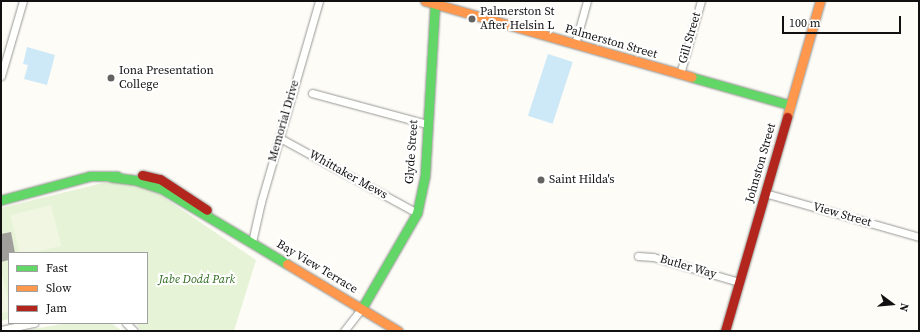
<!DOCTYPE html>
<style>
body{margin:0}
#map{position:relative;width:920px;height:332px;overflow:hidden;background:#fdfcf7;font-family:"Source Serif 4",serif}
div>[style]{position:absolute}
.green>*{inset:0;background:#e7f3d7}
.pitch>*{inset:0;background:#f0f6e1;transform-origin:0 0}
.water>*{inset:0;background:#cde8f7;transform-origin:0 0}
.building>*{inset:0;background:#a19f9c}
.roads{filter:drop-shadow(0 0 1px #979795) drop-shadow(0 0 1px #979795)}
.street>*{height:7px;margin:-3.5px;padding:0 3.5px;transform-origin:3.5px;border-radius:3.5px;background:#fffffe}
.fast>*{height:9px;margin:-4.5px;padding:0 4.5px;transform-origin:4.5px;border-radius:4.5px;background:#63d668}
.slow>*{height:9px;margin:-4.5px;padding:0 4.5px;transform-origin:4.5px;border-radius:4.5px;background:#ff974d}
.jam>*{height:9px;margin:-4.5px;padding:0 4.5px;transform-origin:4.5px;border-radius:4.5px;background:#b3261e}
.dots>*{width:11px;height:11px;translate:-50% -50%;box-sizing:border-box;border:2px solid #fff;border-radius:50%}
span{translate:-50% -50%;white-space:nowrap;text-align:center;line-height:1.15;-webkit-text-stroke:4px #fff;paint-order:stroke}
.poi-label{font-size:12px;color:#111}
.left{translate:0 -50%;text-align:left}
.street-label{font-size:12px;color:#111}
.park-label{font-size:12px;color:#2f6b1f;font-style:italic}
.frame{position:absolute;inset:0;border:2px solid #111;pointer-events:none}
.legend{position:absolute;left:8px;top:252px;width:140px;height:72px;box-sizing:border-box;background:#fff;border:1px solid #a0a0a0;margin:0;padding:5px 7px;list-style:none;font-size:12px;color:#111}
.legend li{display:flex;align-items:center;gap:8px;height:20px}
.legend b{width:20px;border:1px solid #a0a0a0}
.north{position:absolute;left:872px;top:284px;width:40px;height:40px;-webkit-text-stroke:3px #fff;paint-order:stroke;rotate:106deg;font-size:11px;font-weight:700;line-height:16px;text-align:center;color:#111}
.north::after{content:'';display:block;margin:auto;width:14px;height:18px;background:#111;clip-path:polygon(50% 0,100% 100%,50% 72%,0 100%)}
.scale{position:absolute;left:782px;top:16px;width:119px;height:18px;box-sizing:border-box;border:2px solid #111;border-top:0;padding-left:5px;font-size:12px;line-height:14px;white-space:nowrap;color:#111;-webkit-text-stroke:3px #fff;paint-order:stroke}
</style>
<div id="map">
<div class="green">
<i style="clip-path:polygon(119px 179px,141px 182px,256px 260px,234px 331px,141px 331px,136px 323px,147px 323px,147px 253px,9px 253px,9px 319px,1px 321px,1px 208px)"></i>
<i style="clip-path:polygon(68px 323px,111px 323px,122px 331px,21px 331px)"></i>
</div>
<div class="pitch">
<i style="left:51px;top:205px;width:42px;height:42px;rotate:76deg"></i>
<i style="clip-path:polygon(1px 269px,9px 305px,9px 311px,1px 313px)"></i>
</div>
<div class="water">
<i style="clip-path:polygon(27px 47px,55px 55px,47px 85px,24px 79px,28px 65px,23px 64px)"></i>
<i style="left:548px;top:54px;width:26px;height:65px;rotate:18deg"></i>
</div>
<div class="building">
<i style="clip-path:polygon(11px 232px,15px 253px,9px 253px,9px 260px,1px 262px,1px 234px)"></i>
</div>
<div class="roads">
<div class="street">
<i style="left:575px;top:44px;width:45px;rotate:-74.4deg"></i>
<i style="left:680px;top:74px;width:76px;rotate:-74deg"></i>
<i style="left:1px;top:76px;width:78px;rotate:-73.7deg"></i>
<i style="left:312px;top:93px;width:119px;rotate:15.1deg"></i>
<i style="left:280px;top:138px;width:156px;rotate:28.7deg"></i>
<i style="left:765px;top:193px;width:160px;rotate:15.9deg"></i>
<i style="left:252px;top:242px;width:41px;rotate:-77.3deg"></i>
<i style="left:261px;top:202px;width:209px;rotate:-73.9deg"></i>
<i style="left:638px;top:256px;width:15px;rotate:4deg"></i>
<i style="left:653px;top:257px;width:90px;rotate:16.2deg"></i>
<i style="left:126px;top:323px;width:11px;rotate:45deg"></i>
<i style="left:1px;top:330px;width:34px;rotate:-12deg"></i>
<i style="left:344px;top:331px;width:29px;rotate:-52deg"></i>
</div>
<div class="fast">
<i style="left:691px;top:77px;width:103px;rotate:15.8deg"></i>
<i style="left:111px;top:177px;width:24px;rotate:7deg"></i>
<i style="left:135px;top:180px;width:28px;rotate:18deg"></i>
<i style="left:162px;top:189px;width:146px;rotate:31deg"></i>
<i style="left:1px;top:200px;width:92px;rotate:-15.1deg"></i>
<i style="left:90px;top:176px;width:27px"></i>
<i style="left:362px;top:308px;width:110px;rotate:-59.9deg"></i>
<i style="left:417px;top:213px;width:39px;rotate:-78deg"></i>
<i style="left:425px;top:175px;width:174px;rotate:-86.7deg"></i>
</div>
<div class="slow">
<i style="left:425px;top:1px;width:277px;rotate:15.9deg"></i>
<i style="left:787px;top:117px;width:121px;rotate:-74.1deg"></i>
<i style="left:287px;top:264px;width:130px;rotate:31.1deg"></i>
</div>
<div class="jam">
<i style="left:142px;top:175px;width:18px;rotate:13deg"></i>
<i style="left:160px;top:179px;width:56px;rotate:33.4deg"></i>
<i style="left:725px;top:331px;width:223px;rotate:-73.8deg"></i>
</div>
</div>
<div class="dots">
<i style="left:472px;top:19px;background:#646362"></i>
<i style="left:111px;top:78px;background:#646362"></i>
<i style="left:541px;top:180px;background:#646362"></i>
</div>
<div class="poi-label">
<span class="left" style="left:480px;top:19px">Palmerston St<br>After Helsin L</span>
<span class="left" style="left:119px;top:78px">Iona Presentation<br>College</span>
<span class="left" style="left:549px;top:180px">Saint Hilda's</span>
</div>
<div class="street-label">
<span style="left:690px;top:38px;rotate:-74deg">Gill Street</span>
<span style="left:611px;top:42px;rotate:16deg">Palmerston Street</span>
<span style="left:284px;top:121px;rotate:-74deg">Memorial Drive</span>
<span style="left:412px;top:152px;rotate:-86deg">Glyde Street</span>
<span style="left:761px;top:163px;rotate:-74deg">Johnston Street</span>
<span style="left:348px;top:175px;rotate:29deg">Whittaker Mews</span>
<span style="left:842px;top:215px;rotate:16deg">View Street</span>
<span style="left:317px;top:267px;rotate:31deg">Bay View Terrace</span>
<span style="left:688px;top:267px;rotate:16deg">Butler Way</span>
</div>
<div class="park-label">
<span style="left:197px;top:280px">Jabe Dodd Park</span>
</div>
<div class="frame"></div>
<ul class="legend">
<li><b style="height:5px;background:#63d668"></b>Fast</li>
<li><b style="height:5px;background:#ff974d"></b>Slow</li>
<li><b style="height:5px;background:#b3261e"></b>Jam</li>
</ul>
<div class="north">N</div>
<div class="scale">100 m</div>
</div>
